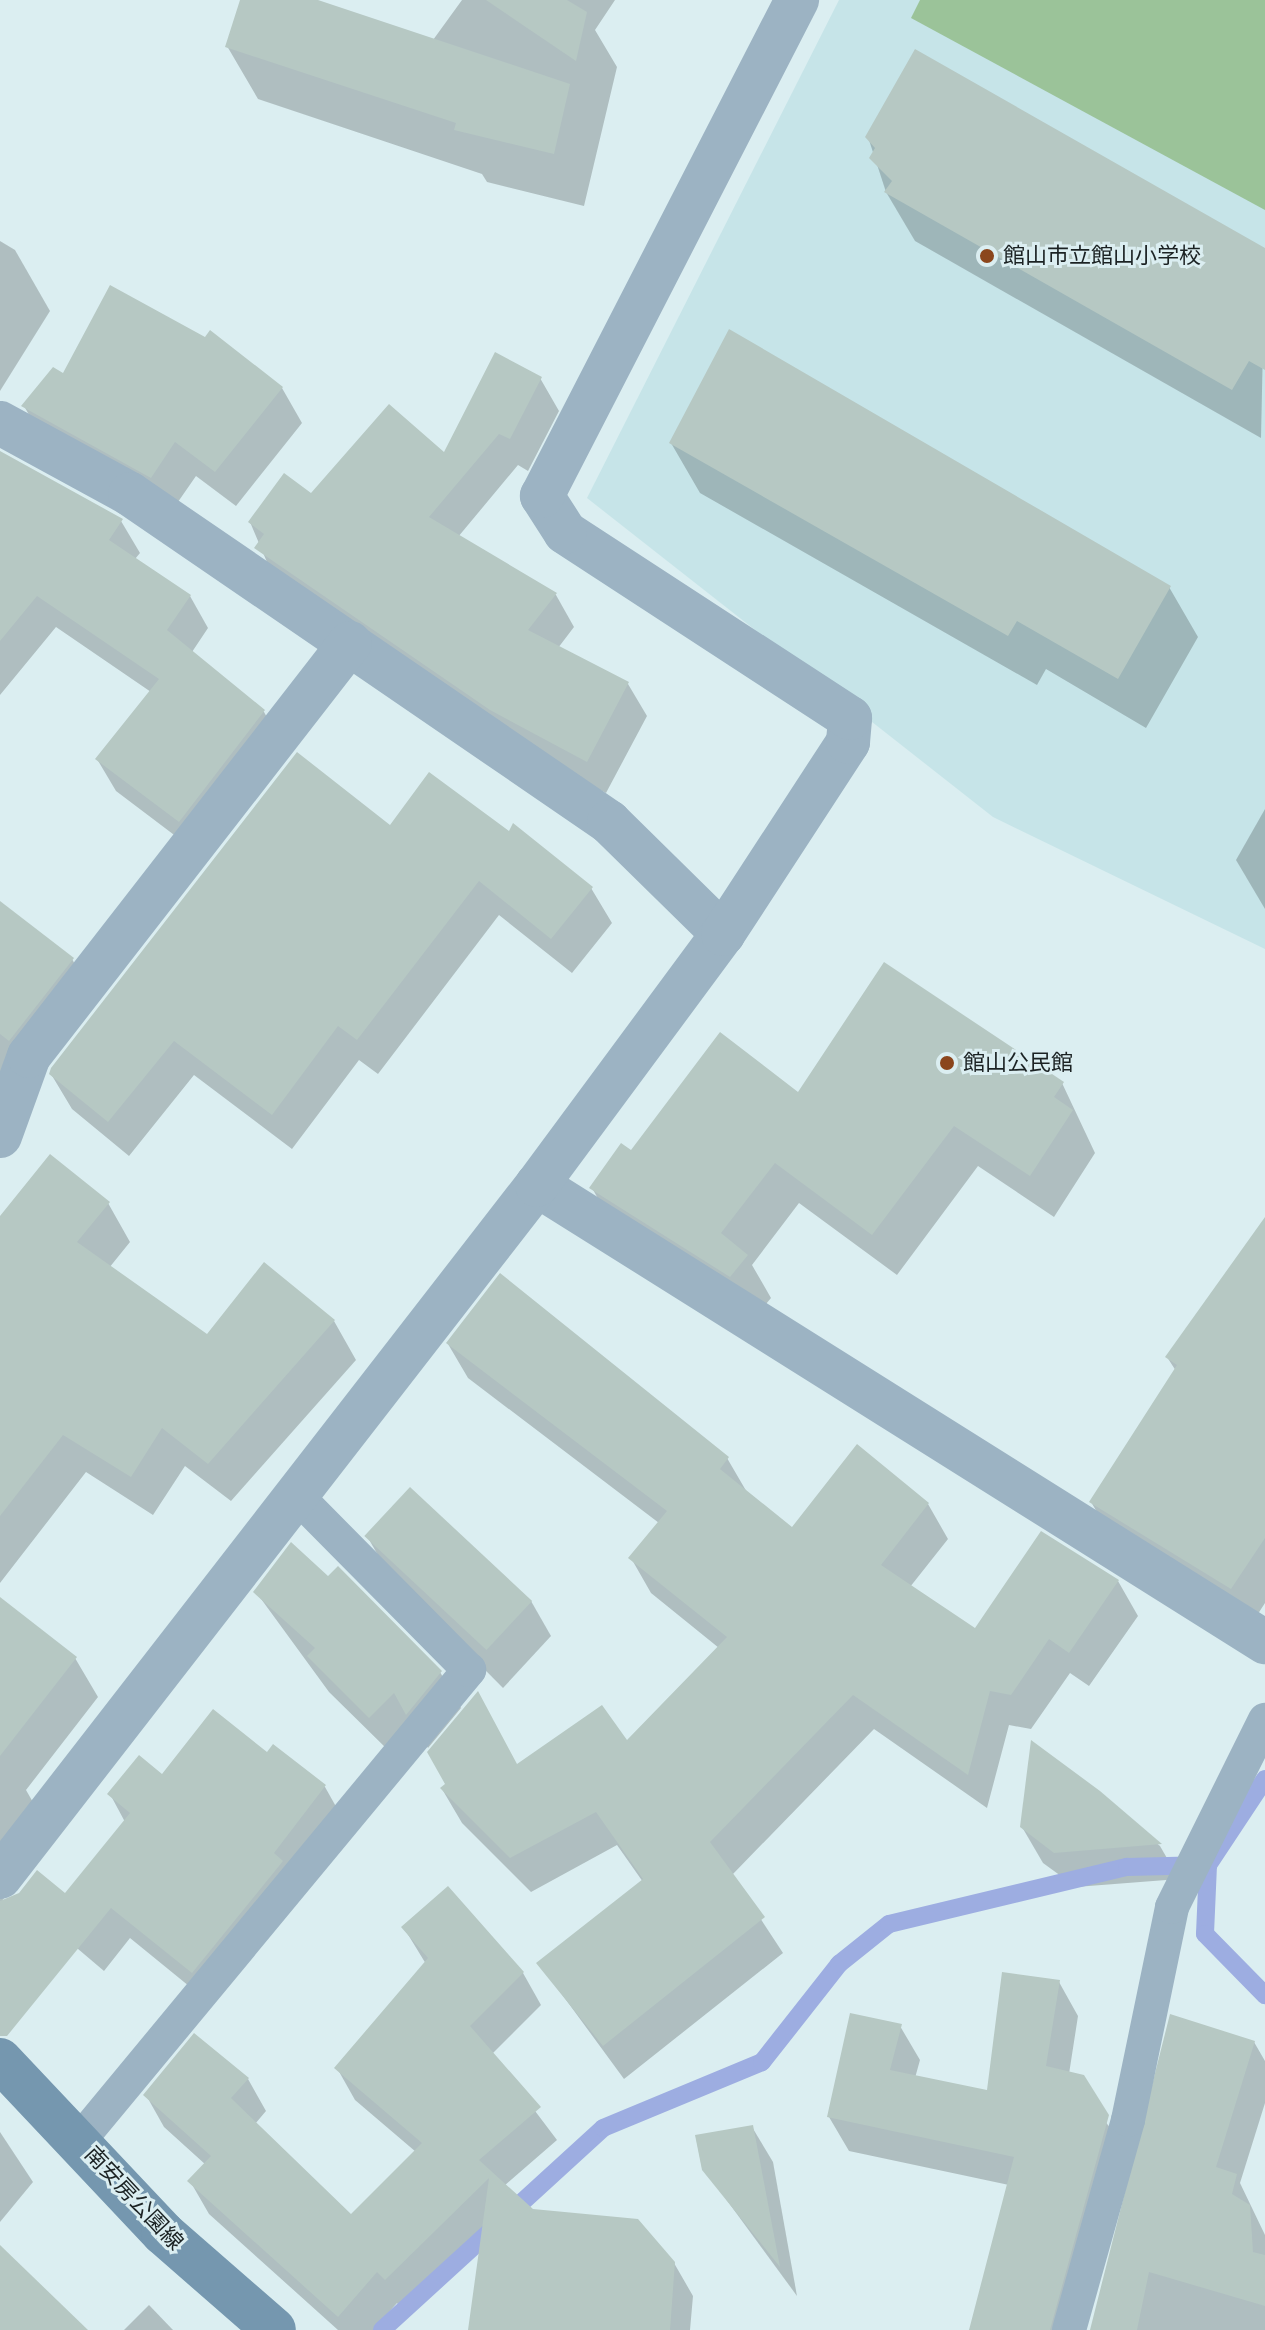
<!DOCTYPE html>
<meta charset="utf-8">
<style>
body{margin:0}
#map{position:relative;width:1265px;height:2330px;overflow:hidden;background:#dbeef1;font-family:Arial,"Noto Sans JP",sans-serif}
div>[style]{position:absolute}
.built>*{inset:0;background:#c6e4e8}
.green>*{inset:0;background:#9bc399}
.shadow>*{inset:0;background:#0003}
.stream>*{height:18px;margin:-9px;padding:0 9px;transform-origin:9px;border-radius:9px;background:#9dade1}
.building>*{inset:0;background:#b6c8c3;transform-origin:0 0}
.service>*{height:34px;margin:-17px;padding:0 17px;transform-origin:17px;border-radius:17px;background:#9cb3c3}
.minor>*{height:44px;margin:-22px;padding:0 22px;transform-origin:22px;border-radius:22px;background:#9cb3c3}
.secondary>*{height:44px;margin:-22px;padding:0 22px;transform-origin:22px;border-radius:22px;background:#7597af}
.dots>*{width:22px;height:22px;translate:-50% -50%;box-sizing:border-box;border:4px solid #dbeef1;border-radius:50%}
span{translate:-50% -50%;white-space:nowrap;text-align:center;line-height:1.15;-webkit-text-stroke:6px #dbeef1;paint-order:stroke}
.poi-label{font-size:22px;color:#1b2223}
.left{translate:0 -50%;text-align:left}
.street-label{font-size:22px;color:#1b2223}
</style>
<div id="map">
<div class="built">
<i style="clip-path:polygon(839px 0,1265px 0,1265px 949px,993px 817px,587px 498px)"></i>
</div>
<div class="green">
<i style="clip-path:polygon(920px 0,1265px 0,1265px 210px,911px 18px)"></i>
</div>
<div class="shadow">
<i style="clip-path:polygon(243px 0,312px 0,433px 40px,462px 0,615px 0,595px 30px,617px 67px,584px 206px,487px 182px,482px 174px,258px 99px,227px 46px)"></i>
<i style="clip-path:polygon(868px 137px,1265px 251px,1261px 438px,915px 241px,886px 192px)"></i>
<i style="clip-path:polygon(0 241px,15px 250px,50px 311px,0 391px)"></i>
<i style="clip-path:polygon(64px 376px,282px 388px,302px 423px,236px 506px,196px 476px,171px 512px,44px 441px,24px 406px)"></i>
<i style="clip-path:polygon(540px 378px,559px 411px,528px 471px,518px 465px,458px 537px,556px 595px,574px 627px,558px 648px,628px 684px,647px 716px,606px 793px,511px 743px,275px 581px,250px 522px,444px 455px)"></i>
<i style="clip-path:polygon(671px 443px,1169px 587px,1198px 637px,1146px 728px,1046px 669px,1037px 685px,700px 493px)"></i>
<i style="clip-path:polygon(0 472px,121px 521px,140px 553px,135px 559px,190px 596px,208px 628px,192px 652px,264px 712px,282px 744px,198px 853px,116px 791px,97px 759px,151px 692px,56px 627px,0 695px)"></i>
<i style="clip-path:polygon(1265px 809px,1265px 909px,1236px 860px)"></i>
<i style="clip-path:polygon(391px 828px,591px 888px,612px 923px,572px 973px,499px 915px,378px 1074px,359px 1060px,292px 1149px,194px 1075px,129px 1156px,72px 1109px,51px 1074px)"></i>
<i style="clip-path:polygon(0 903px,72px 959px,92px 994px,0 1073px)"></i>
<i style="clip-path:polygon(1062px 1083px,1095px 1153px,1054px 1217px,978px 1166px,897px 1275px,799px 1203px,752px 1265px,771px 1298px,755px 1317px,616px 1230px,592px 1188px,631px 1153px,798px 1095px)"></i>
<i style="clip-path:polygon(108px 1203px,130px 1242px,109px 1268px,208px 1337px,334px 1321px,356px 1360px,231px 1501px,185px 1466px,153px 1515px,86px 1472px,0 1583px,0 1219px)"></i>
<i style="clip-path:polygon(1265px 1247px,1265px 1603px,1252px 1623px,1112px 1537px,1091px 1502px,1176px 1371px,1167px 1357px)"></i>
<i style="clip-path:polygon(448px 1344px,727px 1458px,748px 1494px,792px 1530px,928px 1504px,948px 1539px,910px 1587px,975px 1630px,1118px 1581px,1138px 1616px,1089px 1686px,1070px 1673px,1031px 1729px,1009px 1725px,987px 1808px,874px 1729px,732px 1875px,783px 1953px,624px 2079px,539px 1963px,643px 1882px,617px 1845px,531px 1892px,462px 1823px,442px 1789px,627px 1743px,719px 1648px,651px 1593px,631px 1558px,659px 1523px,468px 1378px)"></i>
<i style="clip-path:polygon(367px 1536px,531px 1601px,551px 1636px,503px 1688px,387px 1571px)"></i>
<i style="clip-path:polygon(256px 1592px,440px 1672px,461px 1708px,428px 1748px,415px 1727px,390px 1752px,329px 1692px)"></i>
<i style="clip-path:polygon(0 1600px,75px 1658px,98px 1697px,26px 1790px,38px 1811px,19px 1879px,1px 1902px,0 1972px)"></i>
<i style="clip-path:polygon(1032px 1744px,1160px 1846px,1179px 1879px,1076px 1887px,1043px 1863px,1022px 1827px)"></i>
<i style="clip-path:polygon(274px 1747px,325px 1787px,343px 1819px,211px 2004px,130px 1938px,104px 1971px,71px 1943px,125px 1822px,110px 1794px,267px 1755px)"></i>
<i style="clip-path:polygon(404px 1928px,523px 1973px,541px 2005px,492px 2054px,557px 2140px,504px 2186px,532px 2211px,674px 2263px,693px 2296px,690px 2330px,470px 2330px,483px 2234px,404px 2311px,397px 2303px,373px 2330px,338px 2330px,209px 2214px,190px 2181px,206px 2165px,164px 2127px,146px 2095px,248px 2079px,266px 2111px,255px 2124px,351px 2217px,416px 2152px,355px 2100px,337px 2068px,426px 1964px)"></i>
<i style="clip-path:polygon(1059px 1982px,1078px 2016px,1069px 2074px,1127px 2150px,1076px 2330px,972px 2330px,1009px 2185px,849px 2151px,829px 2117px,900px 2026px,920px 2060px,915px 2078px,989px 2093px)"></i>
<i style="clip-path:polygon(1254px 2042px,1265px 2061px,1265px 2103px,1240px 2183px,1265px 2235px,1265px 2330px,1092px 2330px)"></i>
<i style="clip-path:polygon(752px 2127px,773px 2162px,797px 2296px,704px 2169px)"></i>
<i style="clip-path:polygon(0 2132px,33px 2182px,0 2222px)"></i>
<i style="clip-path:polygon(149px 2305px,173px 2330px,124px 2330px)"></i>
</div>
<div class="stream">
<i style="left:1208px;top:1865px;width:69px;rotate:92.5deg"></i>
<i style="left:1205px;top:1934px;width:86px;rotate:45.5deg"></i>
<i style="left:382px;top:2330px;width:299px;rotate:-42.4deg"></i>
<i style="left:603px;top:2128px;width:172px;rotate:-22.5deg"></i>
<i style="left:762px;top:2062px;width:125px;rotate:-51.8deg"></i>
<i style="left:839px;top:1964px;width:64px;rotate:-38.7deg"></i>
<i style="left:889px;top:1924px;width:245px;rotate:-13.5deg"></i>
<i style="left:1127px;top:1867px;width:81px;rotate:-1.4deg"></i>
<i style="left:1208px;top:1865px;width:103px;rotate:-56.5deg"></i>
</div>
<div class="building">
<i style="clip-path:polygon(240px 0,318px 0,570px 84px,554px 154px,454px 130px,456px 123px,225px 47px)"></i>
<i style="clip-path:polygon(486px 0,567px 0,587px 12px,576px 61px)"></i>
<i style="clip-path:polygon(915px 49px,1265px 248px,1265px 370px,1249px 361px,1232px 390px,884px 192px,892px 181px,869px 158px,875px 148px,865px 137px)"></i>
<i style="clip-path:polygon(110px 285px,205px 337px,210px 330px,283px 387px,215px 472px,175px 442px,151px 478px,21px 406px,53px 367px,63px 373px)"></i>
<i style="clip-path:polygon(729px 329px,1171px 586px,1118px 679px,1017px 621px,1008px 636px,669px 443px)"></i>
<i style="clip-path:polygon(495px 352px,542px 377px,510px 439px,499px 434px,429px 517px,557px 593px,528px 630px,629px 682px,587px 762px,490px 710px,254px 548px,264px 534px,248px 522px,284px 473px,311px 493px,389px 404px,444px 452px)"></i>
<i style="clip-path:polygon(0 451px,123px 519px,109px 540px,191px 595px,167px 630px,265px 710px,179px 822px,95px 759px,159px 679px,37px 596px,0 641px)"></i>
<i style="clip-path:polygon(297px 752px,390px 825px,429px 772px,509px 831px,513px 823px,593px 887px,551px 939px,479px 881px,357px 1040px,338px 1026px,272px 1115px,174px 1041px,108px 1122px,49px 1074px,51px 1068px)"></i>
<i style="clip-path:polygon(0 901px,74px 958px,9px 1041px,0 1034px)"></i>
<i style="clip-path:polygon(884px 962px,1064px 1082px,1054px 1097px,1073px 1110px,1030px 1176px,954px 1126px,872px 1235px,775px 1163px,721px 1233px,748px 1255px,730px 1277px,589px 1188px,621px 1143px,631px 1150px,720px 1032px,798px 1092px)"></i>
<i style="clip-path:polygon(50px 1154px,110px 1202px,77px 1242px,207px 1334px,264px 1262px,335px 1320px,208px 1464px,162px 1428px,131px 1477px,63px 1435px,0 1516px,0 1216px)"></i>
<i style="clip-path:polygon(1265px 1217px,1265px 1538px,1231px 1589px,1089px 1502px,1177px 1365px,1165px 1357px)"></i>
<i style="clip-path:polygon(500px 1273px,729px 1457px,720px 1469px,792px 1527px,857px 1444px,929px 1503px,881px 1565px,975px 1628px,1041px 1531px,1119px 1580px,1069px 1653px,1049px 1639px,1011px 1695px,990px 1691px,968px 1775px,853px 1695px,710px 1842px,765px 1917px,603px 2046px,536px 1963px,643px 1879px,596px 1812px,510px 1858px,440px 1788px,445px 1784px,427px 1752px,478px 1691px,517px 1764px,602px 1705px,627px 1740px,727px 1637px,628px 1558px,667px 1511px,446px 1343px)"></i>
<i style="left:410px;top:1487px;width:167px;height:67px;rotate:43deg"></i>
<i style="clip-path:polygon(291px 1542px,328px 1576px,338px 1566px,442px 1671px,406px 1715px,394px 1693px,369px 1718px,307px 1656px,315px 1648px,253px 1592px)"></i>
<i style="clip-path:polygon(0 1597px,77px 1657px,0 1756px)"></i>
<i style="clip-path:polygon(213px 1709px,267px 1752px,273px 1744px,326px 1785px,274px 1853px,283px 1861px,192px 1973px,111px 1908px,7px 2036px,0 2036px,0 1901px,19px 1893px,37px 1870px,65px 1893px,130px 1813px,107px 1794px,139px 1755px,162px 1774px)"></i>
<i style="clip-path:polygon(1031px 1740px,1100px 1791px,1162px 1844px,1054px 1853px,1020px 1827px)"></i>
<i style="clip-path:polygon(448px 1886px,524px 1972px,470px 2026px,541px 2107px,479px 2160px,533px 2209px,638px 2219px,675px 2262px,670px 2330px,468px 2330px,489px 2178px,385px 2280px,377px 2272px,338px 2317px,187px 2181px,211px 2156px,143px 2095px,194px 2033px,249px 2078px,231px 2098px,351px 2214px,422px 2143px,334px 2068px,428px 1958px,401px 1927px)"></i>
<i style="clip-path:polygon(1002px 1972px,1060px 1980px,1046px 2066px,1084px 2075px,1109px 2115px,1050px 2330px,969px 2330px,1014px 2157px,827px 2117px,850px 2013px,902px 2024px,890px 2070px,987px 2090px)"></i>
<i style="clip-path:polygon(1170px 2014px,1255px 2041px,1216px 2167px,1237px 2174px,1232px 2194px,1250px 2205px,1253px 2252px,1265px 2255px,1265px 2306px,1149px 2272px,1137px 2330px,1090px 2330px)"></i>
<i style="clip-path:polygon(753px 2125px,780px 2267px,702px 2170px,695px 2135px)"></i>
<i style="clip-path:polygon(0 2245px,88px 2330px,0 2330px)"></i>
</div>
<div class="service">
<i style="left:79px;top:2141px;width:612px;rotate:-50.37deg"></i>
<i style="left:469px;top:1670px;width:249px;rotate:-134.7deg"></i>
<i style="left:1069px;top:2330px;width:218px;rotate:-74.3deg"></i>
<i style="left:1128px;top:2120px;width:217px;rotate:-78.3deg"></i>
<i style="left:1172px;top:1907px;width:209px;rotate:-63.6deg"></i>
</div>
<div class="minor">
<i style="left:0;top:423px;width:148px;rotate:28.6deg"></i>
<i style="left:130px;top:494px;width:581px;rotate:34.4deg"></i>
<i style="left:609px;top:822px;width:160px;rotate:44.5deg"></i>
<i style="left:0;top:1136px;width:85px;rotate:-70.1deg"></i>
<i style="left:29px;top:1056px;width:523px;rotate:-52.14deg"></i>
<i style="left:537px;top:1185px;width:860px;rotate:32.12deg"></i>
<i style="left:0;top:1877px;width:876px;rotate:-52.19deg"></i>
<i style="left:537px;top:1185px;width:312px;rotate:-53.5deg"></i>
<i style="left:723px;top:934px;width:229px;rotate:-56.9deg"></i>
<i style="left:848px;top:742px;width:24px;rotate:-85deg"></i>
<i style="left:850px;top:718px;width:340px;rotate:-146.9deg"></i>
<i style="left:565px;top:532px;width:43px;rotate:-122.6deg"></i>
<i style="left:542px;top:496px;width:558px;rotate:-62.79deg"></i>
</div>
<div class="secondary">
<i style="left:0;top:2060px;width:238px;rotate:46.7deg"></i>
<i style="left:163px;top:2233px;width:147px;rotate:41.1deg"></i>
</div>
<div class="dots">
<i style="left:987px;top:256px;background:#8b461d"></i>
<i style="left:947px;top:1063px;background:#8b461d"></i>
</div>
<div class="poi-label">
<span class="left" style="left:1003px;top:256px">館山市立館山小学校</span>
<span class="left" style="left:963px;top:1063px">館山公民館</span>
</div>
<div class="street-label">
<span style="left:134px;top:2198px;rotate:47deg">南安房公園線</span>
</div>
</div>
